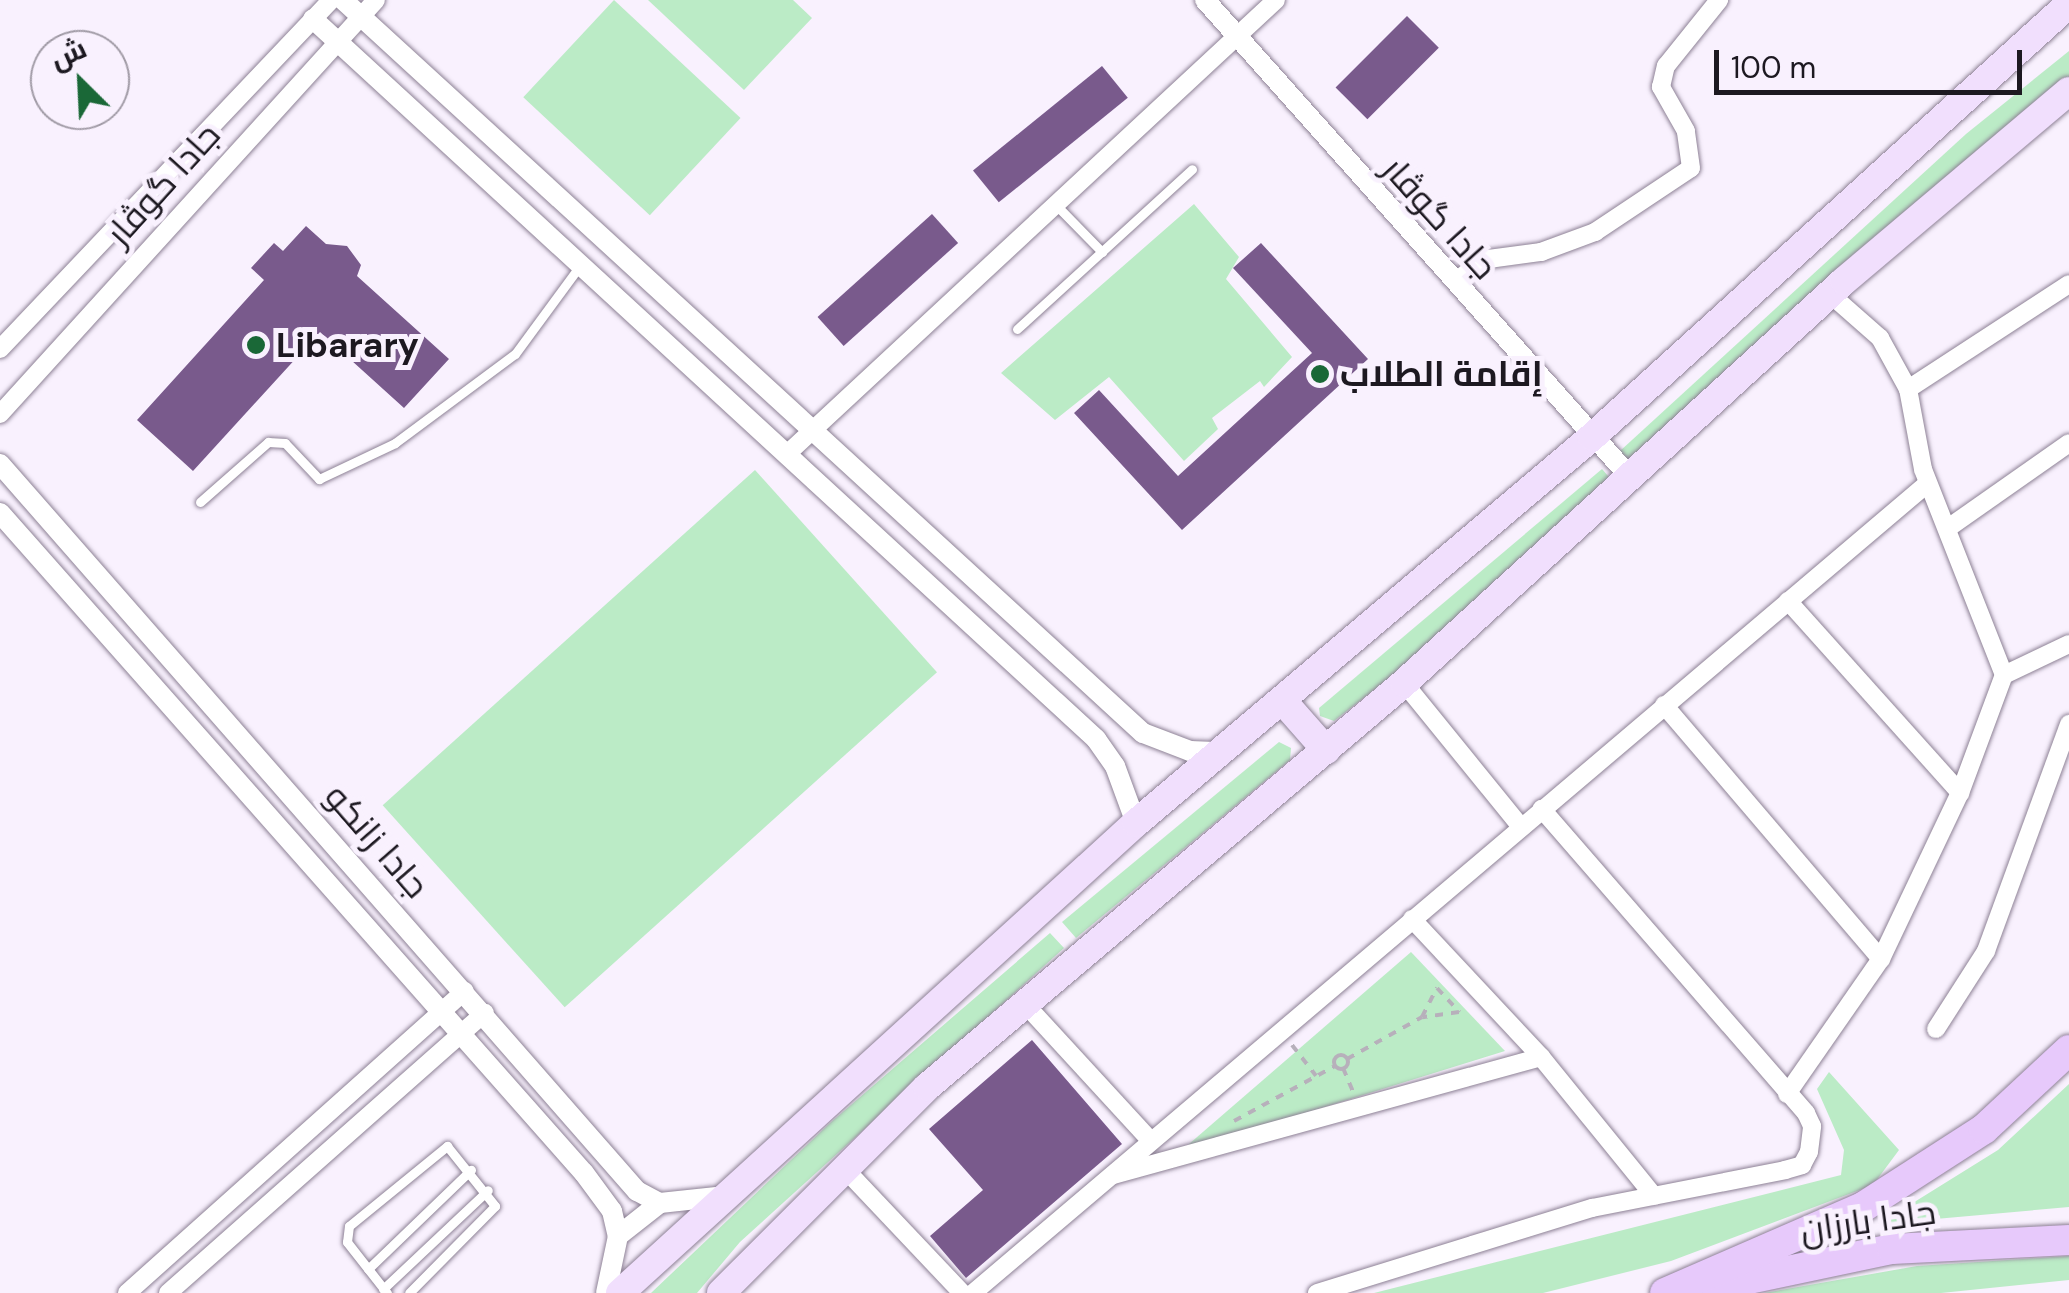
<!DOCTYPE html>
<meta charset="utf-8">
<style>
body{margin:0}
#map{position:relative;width:2069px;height:1293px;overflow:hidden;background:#f9f1fe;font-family:"DM Sans",Cairo,sans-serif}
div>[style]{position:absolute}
.green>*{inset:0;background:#bbebc6;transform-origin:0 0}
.building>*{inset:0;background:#795a8c;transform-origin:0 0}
.path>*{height:4px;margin-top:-2px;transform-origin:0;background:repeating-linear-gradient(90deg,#b7b0bb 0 8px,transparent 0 16px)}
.path>.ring{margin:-2px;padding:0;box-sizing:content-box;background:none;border:4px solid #b7b0bb;border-radius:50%}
.roads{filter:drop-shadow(0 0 2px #8d8195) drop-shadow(0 0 2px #8d8195)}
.service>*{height:9px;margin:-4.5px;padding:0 4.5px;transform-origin:4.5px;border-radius:4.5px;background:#fff}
.minor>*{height:18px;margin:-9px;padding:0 9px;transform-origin:9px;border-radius:9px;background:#fff}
.tertiary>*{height:20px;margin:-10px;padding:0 10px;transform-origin:10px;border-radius:10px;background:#fff}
.primary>*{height:28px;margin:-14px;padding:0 14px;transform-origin:14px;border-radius:14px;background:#f1dffd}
.motorway>*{height:30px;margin:-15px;padding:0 15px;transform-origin:15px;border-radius:15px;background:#e7c9fb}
.dots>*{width:28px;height:28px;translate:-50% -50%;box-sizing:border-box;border:5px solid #f9f1fe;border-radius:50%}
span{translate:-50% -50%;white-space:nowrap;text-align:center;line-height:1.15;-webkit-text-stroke:10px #f9f1fe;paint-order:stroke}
.street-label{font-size:35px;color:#1d1921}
.poi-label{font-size:35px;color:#1d1921;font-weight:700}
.left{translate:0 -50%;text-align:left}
.north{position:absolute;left:30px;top:30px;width:100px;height:100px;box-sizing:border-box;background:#f9f1fe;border:2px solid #a19ba6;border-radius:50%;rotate:336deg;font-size:28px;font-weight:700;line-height:40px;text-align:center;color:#1d1921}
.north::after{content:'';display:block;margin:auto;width:35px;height:45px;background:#1a6837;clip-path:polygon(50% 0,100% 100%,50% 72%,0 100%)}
.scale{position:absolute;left:1714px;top:50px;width:308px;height:45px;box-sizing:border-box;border:5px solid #1d1921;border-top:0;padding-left:12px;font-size:30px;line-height:35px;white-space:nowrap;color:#1d1921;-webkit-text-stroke:8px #f9f1fe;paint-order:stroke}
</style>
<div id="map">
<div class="green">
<i style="left:614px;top:0;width:173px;height:133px;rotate:43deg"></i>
<i style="clip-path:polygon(648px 0,793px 0,812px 18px,744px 90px)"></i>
<i style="clip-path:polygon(2069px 51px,2069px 77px,1637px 467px,1620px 451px,1966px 134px)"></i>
<i style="clip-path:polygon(1194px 204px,1239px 257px,1226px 279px,1292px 357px,1264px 387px,1260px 381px,1212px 418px,1218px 429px,1184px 461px,1109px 377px,1055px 420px,1001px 373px)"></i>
<i style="clip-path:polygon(1602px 469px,1615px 484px,1452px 629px,1334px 721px,1320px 716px,1319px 708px)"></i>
<i style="left:755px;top:470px;width:272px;height:501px;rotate:48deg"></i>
<i style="clip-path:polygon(1279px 742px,1291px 748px,1290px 760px,1187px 846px,1076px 938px,1062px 922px)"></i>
<i style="clip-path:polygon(1050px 933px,1064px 948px,740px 1242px,697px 1293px,651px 1293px,830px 1123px)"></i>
<i style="clip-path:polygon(1411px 952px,1505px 1051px,1186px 1150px,1189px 1144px)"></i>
<i style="clip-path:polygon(1829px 1072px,1899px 1150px,1873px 1185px,1671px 1261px,1543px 1293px,1374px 1293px,1841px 1175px,1844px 1150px,1817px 1089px)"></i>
<i style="clip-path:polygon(2069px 1084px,2069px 1207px,1879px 1224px,1998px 1150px)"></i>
<i style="clip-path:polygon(2069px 1256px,2069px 1280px,1941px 1293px,1764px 1293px,1917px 1266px)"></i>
</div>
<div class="building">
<i style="left:1407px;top:16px;width:45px;height:101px;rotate:45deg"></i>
<i style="left:1102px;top:66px;width:41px;height:166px;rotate:51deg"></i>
<i style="left:932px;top:214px;width:39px;height:154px;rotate:48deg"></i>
<i style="clip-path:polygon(306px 226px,326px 244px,347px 246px,361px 265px,357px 276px,449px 359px,404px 408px,320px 332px,193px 471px,137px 420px,264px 280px,251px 268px,274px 243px,283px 251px)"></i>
<i style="clip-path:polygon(1261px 243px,1368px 359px,1182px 530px,1074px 413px,1099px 390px,1178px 476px,1312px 353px,1233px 268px)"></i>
<i style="clip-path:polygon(1032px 1040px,1122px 1144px,966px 1278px,930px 1236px,983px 1190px,929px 1129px)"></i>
</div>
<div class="path">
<i style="left:1292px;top:1045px;width:39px;rotate:52deg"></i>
<i class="ring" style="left:1334px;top:1055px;width:10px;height:10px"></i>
<i style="left:1347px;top:1059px;width:86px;rotate:-29.2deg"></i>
<i style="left:1422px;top:1017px;width:33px;rotate:-63deg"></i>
<i style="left:1437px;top:988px;width:33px;rotate:47deg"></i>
<i style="left:1459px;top:1012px;width:37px;rotate:172deg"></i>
<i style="left:1343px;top:1068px;width:26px;rotate:67deg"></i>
<i style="left:1234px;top:1121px;width:115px;rotate:-28.6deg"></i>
</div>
<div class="roads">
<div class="service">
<i style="left:1056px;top:205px;width:66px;rotate:45.6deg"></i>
<i style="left:1017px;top:329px;width:237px;rotate:-42.4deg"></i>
<i style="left:200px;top:502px;width:91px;rotate:-41.4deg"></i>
<i style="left:268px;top:442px;width:17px;rotate:3deg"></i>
<i style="left:285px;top:443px;width:50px;rotate:46.6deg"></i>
<i style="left:319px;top:479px;width:84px;rotate:-25.3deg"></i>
<i style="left:395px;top:443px;width:149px;rotate:-36.6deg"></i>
<i style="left:515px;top:354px;width:108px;rotate:-53.7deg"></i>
<i style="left:368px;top:1269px;width:143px;rotate:-43.9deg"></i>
<i style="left:383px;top:1289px;width:144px;rotate:-43.3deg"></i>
<i style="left:387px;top:1293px;width:65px;rotate:-128.1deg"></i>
<i style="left:347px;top:1242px;width:16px;rotate:-83deg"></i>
<i style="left:349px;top:1226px;width:127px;rotate:-39.2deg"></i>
<i style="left:447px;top:1146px;width:77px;rotate:51.3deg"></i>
<i style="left:495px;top:1206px;width:122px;rotate:134.7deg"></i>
</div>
<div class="minor">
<i style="left:1456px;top:282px;width:33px;rotate:-41deg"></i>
<i style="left:1481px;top:260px;width:61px;rotate:-7.6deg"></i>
<i style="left:1541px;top:252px;width:58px;rotate:-20.3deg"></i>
<i style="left:1595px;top:232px;width:115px;rotate:-33.7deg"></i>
<i style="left:1691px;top:168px;width:37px;rotate:-98deg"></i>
<i style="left:1686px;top:131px;width:51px;rotate:-119.6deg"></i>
<i style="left:1661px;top:87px;width:22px;rotate:-77deg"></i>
<i style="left:1666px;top:66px;width:85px;rotate:-51.2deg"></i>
<i style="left:1830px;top:294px;width:67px;rotate:41.3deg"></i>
<i style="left:1880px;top:338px;width:58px;rotate:61.2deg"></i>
<i style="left:0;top:349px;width:481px;rotate:-46.5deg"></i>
<i style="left:0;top:414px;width:559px;rotate:-47.75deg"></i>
<i style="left:787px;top:454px;width:667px;rotate:-42.87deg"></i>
<i style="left:1951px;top:526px;width:144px;rotate:-35.1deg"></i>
<i style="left:1788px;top:601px;width:258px;rotate:48.1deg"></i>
<i style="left:2004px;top:675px;width:72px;rotate:-25.5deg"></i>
<i style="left:1404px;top:683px;width:186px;rotate:50.9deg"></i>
<i style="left:1664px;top:705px;width:334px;rotate:49.5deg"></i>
<i style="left:1412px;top:919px;width:189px;rotate:46.9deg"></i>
<i style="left:1541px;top:1057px;width:179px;rotate:50.9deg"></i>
<i style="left:1025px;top:1004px;width:185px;rotate:47.4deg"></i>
<i style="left:1936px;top:1029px;width:93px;rotate:-57.3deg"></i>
<i style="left:1986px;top:951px;width:242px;rotate:-69.9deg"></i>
<i style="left:1787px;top:1094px;width:165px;rotate:-55.2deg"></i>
<i style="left:1881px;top:959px;width:184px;rotate:-64.6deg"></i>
<i style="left:1960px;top:793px;width:126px;rotate:-69.6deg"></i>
<i style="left:2004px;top:675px;width:221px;rotate:-111.5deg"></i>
<i style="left:1923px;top:469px;width:81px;rotate:-100.6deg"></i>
<i style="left:1908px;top:389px;width:192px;rotate:-33.1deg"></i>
<i style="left:843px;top:1167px;width:173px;rotate:46.6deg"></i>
<i style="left:1113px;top:1175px;width:444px;rotate:-15.4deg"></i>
<i style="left:127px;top:1293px;width:453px;rotate:-41.8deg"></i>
<i style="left:168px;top:1293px;width:423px;rotate:-41.5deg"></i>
<i style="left:973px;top:1293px;width:1252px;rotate:-40.3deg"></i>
<i style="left:1317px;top:1293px;width:288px;rotate:-17.2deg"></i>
<i style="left:1592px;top:1208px;width:197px;rotate:-11.1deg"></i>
<i style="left:1785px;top:1170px;width:18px;rotate:-16deg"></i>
<i style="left:1802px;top:1165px;width:15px;rotate:-62deg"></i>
<i style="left:1809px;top:1152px;width:26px;rotate:-83deg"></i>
<i style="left:1812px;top:1126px;width:14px;rotate:-115deg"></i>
<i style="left:1806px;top:1113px;width:403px;rotate:-131deg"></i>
</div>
<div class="tertiary">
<i style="left:343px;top:0;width:1085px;rotate:42.5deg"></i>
<i style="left:1143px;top:733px;width:50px;rotate:21deg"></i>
<i style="left:1190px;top:751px;width:25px;rotate:2deg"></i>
<i style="left:1205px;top:0;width:639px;rotate:48.3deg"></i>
<i style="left:313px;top:19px;width:1064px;rotate:42.6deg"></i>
<i style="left:1096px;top:739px;width:33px;rotate:55deg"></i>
<i style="left:1115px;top:766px;width:61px;rotate:69.8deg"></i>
<i style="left:0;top:464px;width:967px;rotate:48.78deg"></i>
<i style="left:637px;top:1191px;width:26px;rotate:28deg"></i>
<i style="left:660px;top:1203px;width:64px;rotate:-6.2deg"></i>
<i style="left:0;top:513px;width:881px;rotate:48.5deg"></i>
<i style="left:584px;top:1173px;width:47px;rotate:53.6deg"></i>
<i style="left:612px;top:1211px;width:26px;rotate:77deg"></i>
<i style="left:618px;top:1236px;width:58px;rotate:101.9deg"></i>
<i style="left:618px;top:1236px;width:53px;rotate:-38.2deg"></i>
</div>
<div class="primary">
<i style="left:1282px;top:700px;width:67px;rotate:48.7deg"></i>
<i style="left:620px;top:1293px;width:698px;rotate:-42.33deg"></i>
<i style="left:1136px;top:823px;width:597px;rotate:-40.25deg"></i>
<i style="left:1592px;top:437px;width:644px;rotate:-42.23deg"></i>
<i style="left:721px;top:1293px;width:291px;rotate:-45deg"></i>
<i style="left:927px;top:1087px;width:625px;rotate:-40.26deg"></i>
<i style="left:1404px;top:683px;width:596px;rotate:-42.42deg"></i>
<i style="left:1844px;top:281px;width:294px;rotate:-40.2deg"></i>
</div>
<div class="motorway">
<i style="left:1716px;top:1286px;width:180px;rotate:-11.9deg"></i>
<i style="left:1892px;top:1249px;width:177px;rotate:-2.9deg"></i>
<i style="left:1665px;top:1293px;width:216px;rotate:-23.5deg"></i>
<i style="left:1863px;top:1207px;width:144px;rotate:-32.8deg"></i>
<i style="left:1984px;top:1129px;width:116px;rotate:-42.9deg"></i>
</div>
</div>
<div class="dots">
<i style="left:256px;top:345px;background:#1a6837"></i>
<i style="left:1320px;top:374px;background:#1a6837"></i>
</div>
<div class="street-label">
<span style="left:163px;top:184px;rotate:-48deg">جادا گوڤار</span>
<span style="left:1440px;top:218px;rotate:48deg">جادا گوڤار</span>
<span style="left:377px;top:841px;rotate:49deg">جادا زانکو</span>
<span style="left:1868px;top:1221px;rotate:-8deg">جادا بارزان</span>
</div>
<div class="poi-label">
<span class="left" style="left:276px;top:345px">Libarary</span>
<span class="left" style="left:1340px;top:374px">إقامة الطلاب</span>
</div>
<div class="north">ش</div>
<div class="scale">100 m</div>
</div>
